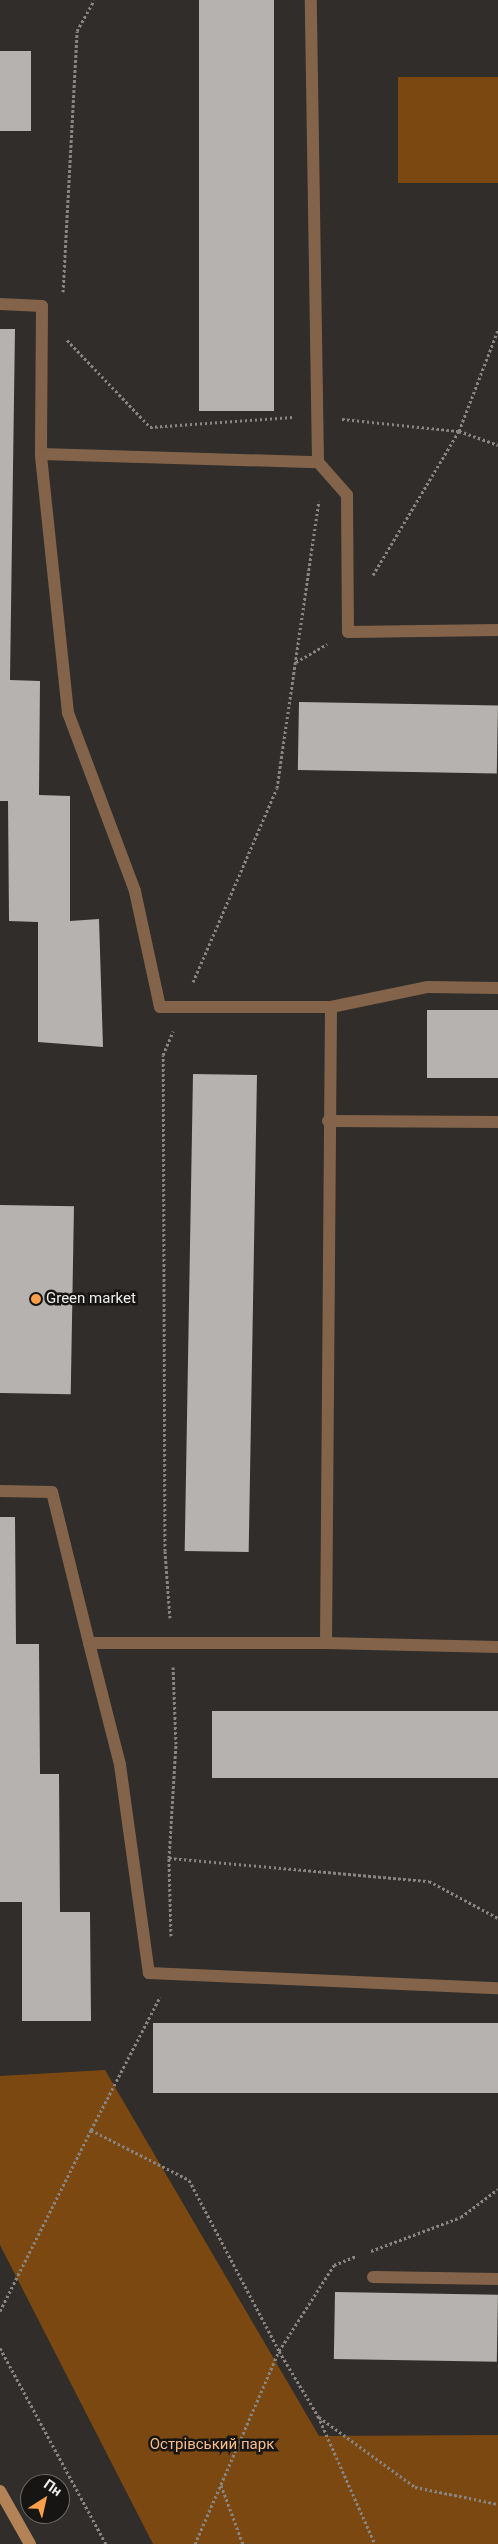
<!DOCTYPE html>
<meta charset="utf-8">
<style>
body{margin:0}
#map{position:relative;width:498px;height:2544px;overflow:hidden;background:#302d2a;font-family:Roboto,sans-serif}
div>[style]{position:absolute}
.green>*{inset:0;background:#7b4811;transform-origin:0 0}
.building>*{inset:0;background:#b6b2af;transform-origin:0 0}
.path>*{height:3px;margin-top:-1.5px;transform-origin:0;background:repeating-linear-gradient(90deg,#888583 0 2.5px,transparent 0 5px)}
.street>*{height:12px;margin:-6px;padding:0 6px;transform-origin:6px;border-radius:6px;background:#83644a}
.secondary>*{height:12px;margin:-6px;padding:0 6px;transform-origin:6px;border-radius:6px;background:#b38357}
.dots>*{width:14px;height:14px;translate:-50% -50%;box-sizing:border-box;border:2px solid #171514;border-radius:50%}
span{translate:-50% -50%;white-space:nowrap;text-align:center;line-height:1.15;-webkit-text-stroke:5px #171514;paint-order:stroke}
.poi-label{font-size:15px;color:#f0eeec}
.left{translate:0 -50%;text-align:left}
.park-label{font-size:15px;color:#f6bd8b}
.north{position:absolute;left:20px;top:2474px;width:50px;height:50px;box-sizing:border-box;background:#171514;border:1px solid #6e6c6a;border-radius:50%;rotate:35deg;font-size:14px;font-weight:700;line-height:20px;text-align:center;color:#f0eeec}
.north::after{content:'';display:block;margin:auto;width:18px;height:22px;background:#f8a14a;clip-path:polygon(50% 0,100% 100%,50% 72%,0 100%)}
</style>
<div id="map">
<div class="green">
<i style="left:498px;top:77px;width:106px;height:100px;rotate:90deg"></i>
<i style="clip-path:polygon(105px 2070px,319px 2436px,498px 2435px,498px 2544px,153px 2544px,0 2245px,0 2076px)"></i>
</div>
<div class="building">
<i style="left:199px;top:0;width:75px;height:411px"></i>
<i style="left:0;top:51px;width:31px;height:80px"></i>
<i style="clip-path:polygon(0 329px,15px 329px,10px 680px,40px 681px,39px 795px,70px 796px,70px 921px,99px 919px,103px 1047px,38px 1042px,38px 922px,9px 921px,8px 801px,0 801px)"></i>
<i style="left:299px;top:702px;width:199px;height:68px;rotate:1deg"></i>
<i style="left:427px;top:1010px;width:71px;height:68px"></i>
<i style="left:193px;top:1074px;width:64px;height:477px;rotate:1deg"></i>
<i style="left:0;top:1205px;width:74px;height:188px;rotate:1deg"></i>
<i style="clip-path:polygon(0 1517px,15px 1517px,16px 1644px,39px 1644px,40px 1774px,59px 1774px,60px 1912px,90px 1912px,91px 2021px,22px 2021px,22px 1902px,0 1902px)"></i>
<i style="left:212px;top:1711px;width:286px;height:67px"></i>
<i style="left:153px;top:2023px;width:345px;height:70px"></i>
<i style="left:335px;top:2292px;width:163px;height:67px;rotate:1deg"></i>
</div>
<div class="path">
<i style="left:63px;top:292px;width:261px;rotate:-86.9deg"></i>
<i style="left:77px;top:31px;width:35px;rotate:-61deg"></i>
<i style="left:67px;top:340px;width:120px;rotate:46.3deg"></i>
<i style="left:150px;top:427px;width:143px;rotate:-4deg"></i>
<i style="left:342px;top:419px;width:118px;rotate:5.9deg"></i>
<i style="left:459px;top:431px;width:41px;rotate:19.7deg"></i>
<i style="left:373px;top:575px;width:168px;rotate:-59.2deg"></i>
<i style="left:459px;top:431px;width:108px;rotate:-68.9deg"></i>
<i style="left:296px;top:662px;width:36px;rotate:-30deg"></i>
<i style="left:193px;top:982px;width:211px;rotate:-66.6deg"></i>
<i style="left:277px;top:788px;width:290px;rotate:-81.7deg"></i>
<i style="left:170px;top:1618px;width:67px;rotate:-94.3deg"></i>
<i style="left:165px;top:1551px;width:496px;rotate:-90.2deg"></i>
<i style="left:163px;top:1055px;width:26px;rotate:-67deg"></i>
<i style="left:169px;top:1858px;width:114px;rotate:-86.5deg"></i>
<i style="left:176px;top:1744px;width:77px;rotate:-92.2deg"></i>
<i style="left:171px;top:1936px;width:78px;rotate:-91.5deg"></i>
<i style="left:169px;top:1858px;width:261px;rotate:5.1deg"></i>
<i style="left:429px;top:1881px;width:78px;rotate:28.2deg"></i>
<i style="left:91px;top:2130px;width:150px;rotate:-62.6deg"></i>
<i style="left:371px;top:2251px;width:96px;rotate:-20.7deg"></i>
<i style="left:461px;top:2217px;width:46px;rotate:-37.1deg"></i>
<i style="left:0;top:2311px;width:203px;rotate:-63.3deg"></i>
<i style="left:91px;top:2130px;width:110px;rotate:27deg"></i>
<i style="left:189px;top:2180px;width:193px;rotate:62.2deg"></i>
<i style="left:279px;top:2351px;width:76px;rotate:59deg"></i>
<i style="left:318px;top:2416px;width:140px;rotate:66deg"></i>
<i style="left:0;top:2348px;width:223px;rotate:61.6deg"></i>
<i style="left:319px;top:2417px;width:119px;rotate:36.1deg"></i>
<i style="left:415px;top:2487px;width:85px;rotate:11.6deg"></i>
<i style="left:221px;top:2485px;width:63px;rotate:69.6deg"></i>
<i style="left:195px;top:2544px;width:210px;rotate:-66.5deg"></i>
<i style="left:279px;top:2351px;width:102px;rotate:-57.4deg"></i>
<i style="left:334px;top:2265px;width:24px;rotate:-22deg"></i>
</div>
<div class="street">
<i style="left:0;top:304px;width:42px;rotate:2.7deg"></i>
<i style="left:42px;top:306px;width:148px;rotate:90.4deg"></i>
<i style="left:41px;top:454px;width:277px;rotate:1.7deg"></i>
<i style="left:318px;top:462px;width:462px;rotate:-90.9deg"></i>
<i style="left:318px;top:462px;width:44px;rotate:48.7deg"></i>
<i style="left:347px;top:495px;width:137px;rotate:89.6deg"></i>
<i style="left:348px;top:632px;width:150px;rotate:-0.8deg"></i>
<i style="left:331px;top:1007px;width:99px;rotate:-11.7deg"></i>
<i style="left:428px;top:987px;width:70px;rotate:0.8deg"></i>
<i style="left:328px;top:1121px;width:170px;rotate:0.3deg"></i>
<i style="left:0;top:1491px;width:52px;rotate:1.1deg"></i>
<i style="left:52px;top:1492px;width:155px;rotate:76.2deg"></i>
<i style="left:89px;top:1643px;width:237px"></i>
<i style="left:326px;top:1643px;width:636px;rotate:-89.55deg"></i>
<i style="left:331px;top:1007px;width:171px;rotate:180deg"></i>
<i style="left:160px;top:1007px;width:119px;rotate:-102.2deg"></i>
<i style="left:135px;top:891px;width:190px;rotate:-110.6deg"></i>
<i style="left:68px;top:713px;width:260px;rotate:-96deg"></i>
<i style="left:89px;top:1643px;width:126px;rotate:75.7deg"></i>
<i style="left:120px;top:1765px;width:210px;rotate:82.1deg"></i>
<i style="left:149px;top:1973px;width:349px;rotate:2.5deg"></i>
<i style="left:326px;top:1643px;width:172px;rotate:1.3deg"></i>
<i style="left:373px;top:2277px;width:125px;rotate:0.9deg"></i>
</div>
<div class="secondary">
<i style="left:0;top:2491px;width:61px;rotate:60.5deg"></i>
</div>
<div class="dots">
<i style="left:36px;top:1299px;background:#f8a14a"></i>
</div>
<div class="poi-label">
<span class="left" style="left:46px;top:1299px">Green market</span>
</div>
<div class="park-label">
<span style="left:212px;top:2445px">Острівський парк</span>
</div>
<div class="north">Пн</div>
</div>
